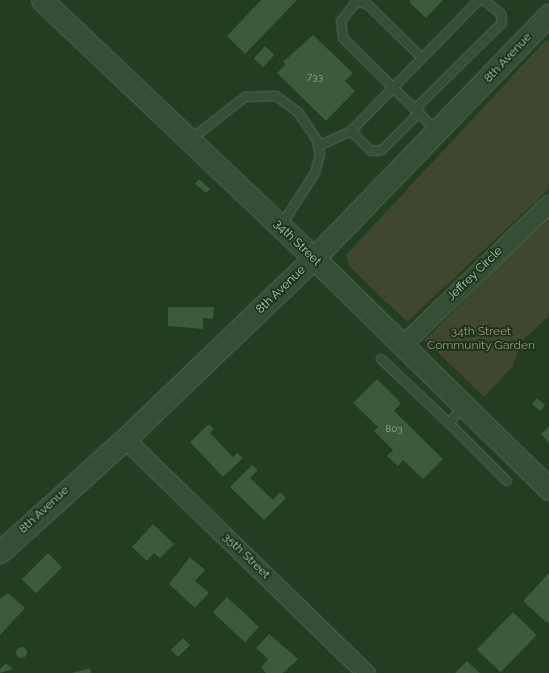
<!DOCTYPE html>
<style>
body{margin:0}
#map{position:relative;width:549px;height:673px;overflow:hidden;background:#223d22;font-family:Raleway,sans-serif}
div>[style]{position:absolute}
.green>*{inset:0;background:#3f482e}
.building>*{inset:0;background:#3c5a3c;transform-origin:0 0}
.round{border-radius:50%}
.roads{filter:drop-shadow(0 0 1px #546b55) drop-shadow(0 0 1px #546b55)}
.service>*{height:8px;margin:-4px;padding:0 4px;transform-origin:4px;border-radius:4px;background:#364d36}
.minor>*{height:17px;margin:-8.5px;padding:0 8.5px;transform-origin:8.5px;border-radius:8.5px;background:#364d36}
.tertiary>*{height:21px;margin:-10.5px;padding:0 10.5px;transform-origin:10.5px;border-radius:10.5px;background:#364d36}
span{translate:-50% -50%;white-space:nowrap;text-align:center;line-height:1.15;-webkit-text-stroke:3.5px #1b321c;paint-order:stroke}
.number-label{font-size:10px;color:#94ac95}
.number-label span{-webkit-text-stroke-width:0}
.street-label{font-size:12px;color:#b2c8b3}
.park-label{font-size:12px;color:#a49577}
</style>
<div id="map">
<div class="green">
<i style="clip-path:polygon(546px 40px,549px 42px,549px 189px,407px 322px,349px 266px,346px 255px)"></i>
<i style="clip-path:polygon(549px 215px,549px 316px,522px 341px,513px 366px,484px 397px,425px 340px)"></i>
</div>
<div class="building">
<i style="clip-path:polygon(261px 0,297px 0,245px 54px,227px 36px)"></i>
<i style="clip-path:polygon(411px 0,443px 0,426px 18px,409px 2px)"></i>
<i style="clip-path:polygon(313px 35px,353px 73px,345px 81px,355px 91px,326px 121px,277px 73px,286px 64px,283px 62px)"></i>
<i style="left:265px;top:46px;width:13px;height:17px;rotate:42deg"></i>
<i style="clip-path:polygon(199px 179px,210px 189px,206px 193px,195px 184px)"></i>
<i style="clip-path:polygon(168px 307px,214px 307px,213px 319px,203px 318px,203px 329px,168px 326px)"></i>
<i style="clip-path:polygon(377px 379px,401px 403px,394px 411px,443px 459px,423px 479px,403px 460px,398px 466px,387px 456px,393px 450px,374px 431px,378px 427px,353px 403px)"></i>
<i style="left:537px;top:398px;width:11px;height:8px;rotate:41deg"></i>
<i style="clip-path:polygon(209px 424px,214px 429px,210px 433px,233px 457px,237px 453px,243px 458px,223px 477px,190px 442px)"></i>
<i style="clip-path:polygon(549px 426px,549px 443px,541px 434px)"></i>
<i style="clip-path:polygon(252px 465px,258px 470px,250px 478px,273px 500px,280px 492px,286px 498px,264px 520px,230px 487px)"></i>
<i style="clip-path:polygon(153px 524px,174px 544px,160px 558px,154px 553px,147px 561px,132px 547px)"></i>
<i style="left:48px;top:553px;width:20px;height:37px;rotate:45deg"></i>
<i style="clip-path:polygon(190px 557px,205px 570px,195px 581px,209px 593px,195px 608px,169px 584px)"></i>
<i style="clip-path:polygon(549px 573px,549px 621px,547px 623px,523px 601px)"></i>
<i style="clip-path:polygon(8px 593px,25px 608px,0 635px,0 599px)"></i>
<i style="left:227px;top:597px;width:44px;height:21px;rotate:43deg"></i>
<i style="left:513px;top:612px;width:33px;height:52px;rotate:44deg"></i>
<i style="clip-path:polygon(269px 634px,298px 659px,283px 673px,266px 673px,261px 667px,268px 659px,256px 648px)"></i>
<i style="left:183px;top:638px;width:10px;height:17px;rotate:45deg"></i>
<i class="round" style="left:15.5px;top:646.5px;width:11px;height:11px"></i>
<i style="clip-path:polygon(467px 661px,480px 673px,455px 673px)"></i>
<i style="clip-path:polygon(6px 663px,13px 669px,0 673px,0 669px)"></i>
<i style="clip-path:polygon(90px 668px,91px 673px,72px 673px)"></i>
</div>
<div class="roads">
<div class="service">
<i style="left:421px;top:57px;width:76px;rotate:-135.5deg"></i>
<i style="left:367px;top:4px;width:11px;rotate:-170deg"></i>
<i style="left:356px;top:2px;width:24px;rotate:128deg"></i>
<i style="left:341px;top:21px;width:17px;rotate:83deg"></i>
<i style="left:343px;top:38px;width:131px;rotate:44.7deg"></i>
<i style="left:415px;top:109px;width:122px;rotate:-44.7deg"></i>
<i style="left:502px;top:23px;width:9px;rotate:-96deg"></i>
<i style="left:501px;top:14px;width:22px;rotate:-141deg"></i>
<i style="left:419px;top:113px;width:52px;rotate:135deg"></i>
<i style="left:382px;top:150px;width:11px;rotate:175deg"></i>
<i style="left:371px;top:151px;width:28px;rotate:-135deg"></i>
<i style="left:351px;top:131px;width:183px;rotate:-45.7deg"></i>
<i style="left:190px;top:140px;width:70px;rotate:-38deg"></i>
<i style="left:245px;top:97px;width:31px;rotate:-2deg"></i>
<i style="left:276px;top:96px;width:27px;rotate:36deg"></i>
<i style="left:298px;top:112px;width:34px;rotate:56deg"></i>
<i style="left:317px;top:140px;width:15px;rotate:79deg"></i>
<i style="left:320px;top:155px;width:19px;rotate:106deg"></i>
<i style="left:315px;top:173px;width:63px;rotate:122.7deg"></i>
<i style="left:318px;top:146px;width:36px;rotate:-24deg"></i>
<i style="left:381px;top:359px;width:93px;rotate:43.3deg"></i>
<i style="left:464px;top:406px;width:23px;rotate:131deg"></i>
<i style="left:449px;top:423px;width:82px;rotate:45deg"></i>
</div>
<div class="minor">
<i style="left:402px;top:345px;width:204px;rotate:-44deg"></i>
<i style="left:125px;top:439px;width:336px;rotate:44.2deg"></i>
</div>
<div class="tertiary">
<i style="left:42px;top:0;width:375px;rotate:43.5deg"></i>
<i style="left:314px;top:258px;width:330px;rotate:44.5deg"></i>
<i style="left:0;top:552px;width:169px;rotate:-42.1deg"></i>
<i style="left:125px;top:439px;width:262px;rotate:-43.8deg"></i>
<i style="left:314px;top:258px;width:338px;rotate:-46deg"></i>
</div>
</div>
<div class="number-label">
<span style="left:315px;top:77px">733</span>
<span style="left:394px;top:429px">803</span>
</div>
<div class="street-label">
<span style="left:508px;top:58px;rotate:-47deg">8th Avenue</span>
<span style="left:297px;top:243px;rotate:44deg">34th Street</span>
<span style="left:475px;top:274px;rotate:-44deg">Jeffrey Circle</span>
<span style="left:281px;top:290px;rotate:-44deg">8th Avenue</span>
<span style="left:44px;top:510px;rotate:-43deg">8th Avenue</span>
<span style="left:246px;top:556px;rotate:44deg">35th Street</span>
</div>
<div class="park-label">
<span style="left:481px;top:339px">34th Street<br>Community Garden</span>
</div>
</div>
